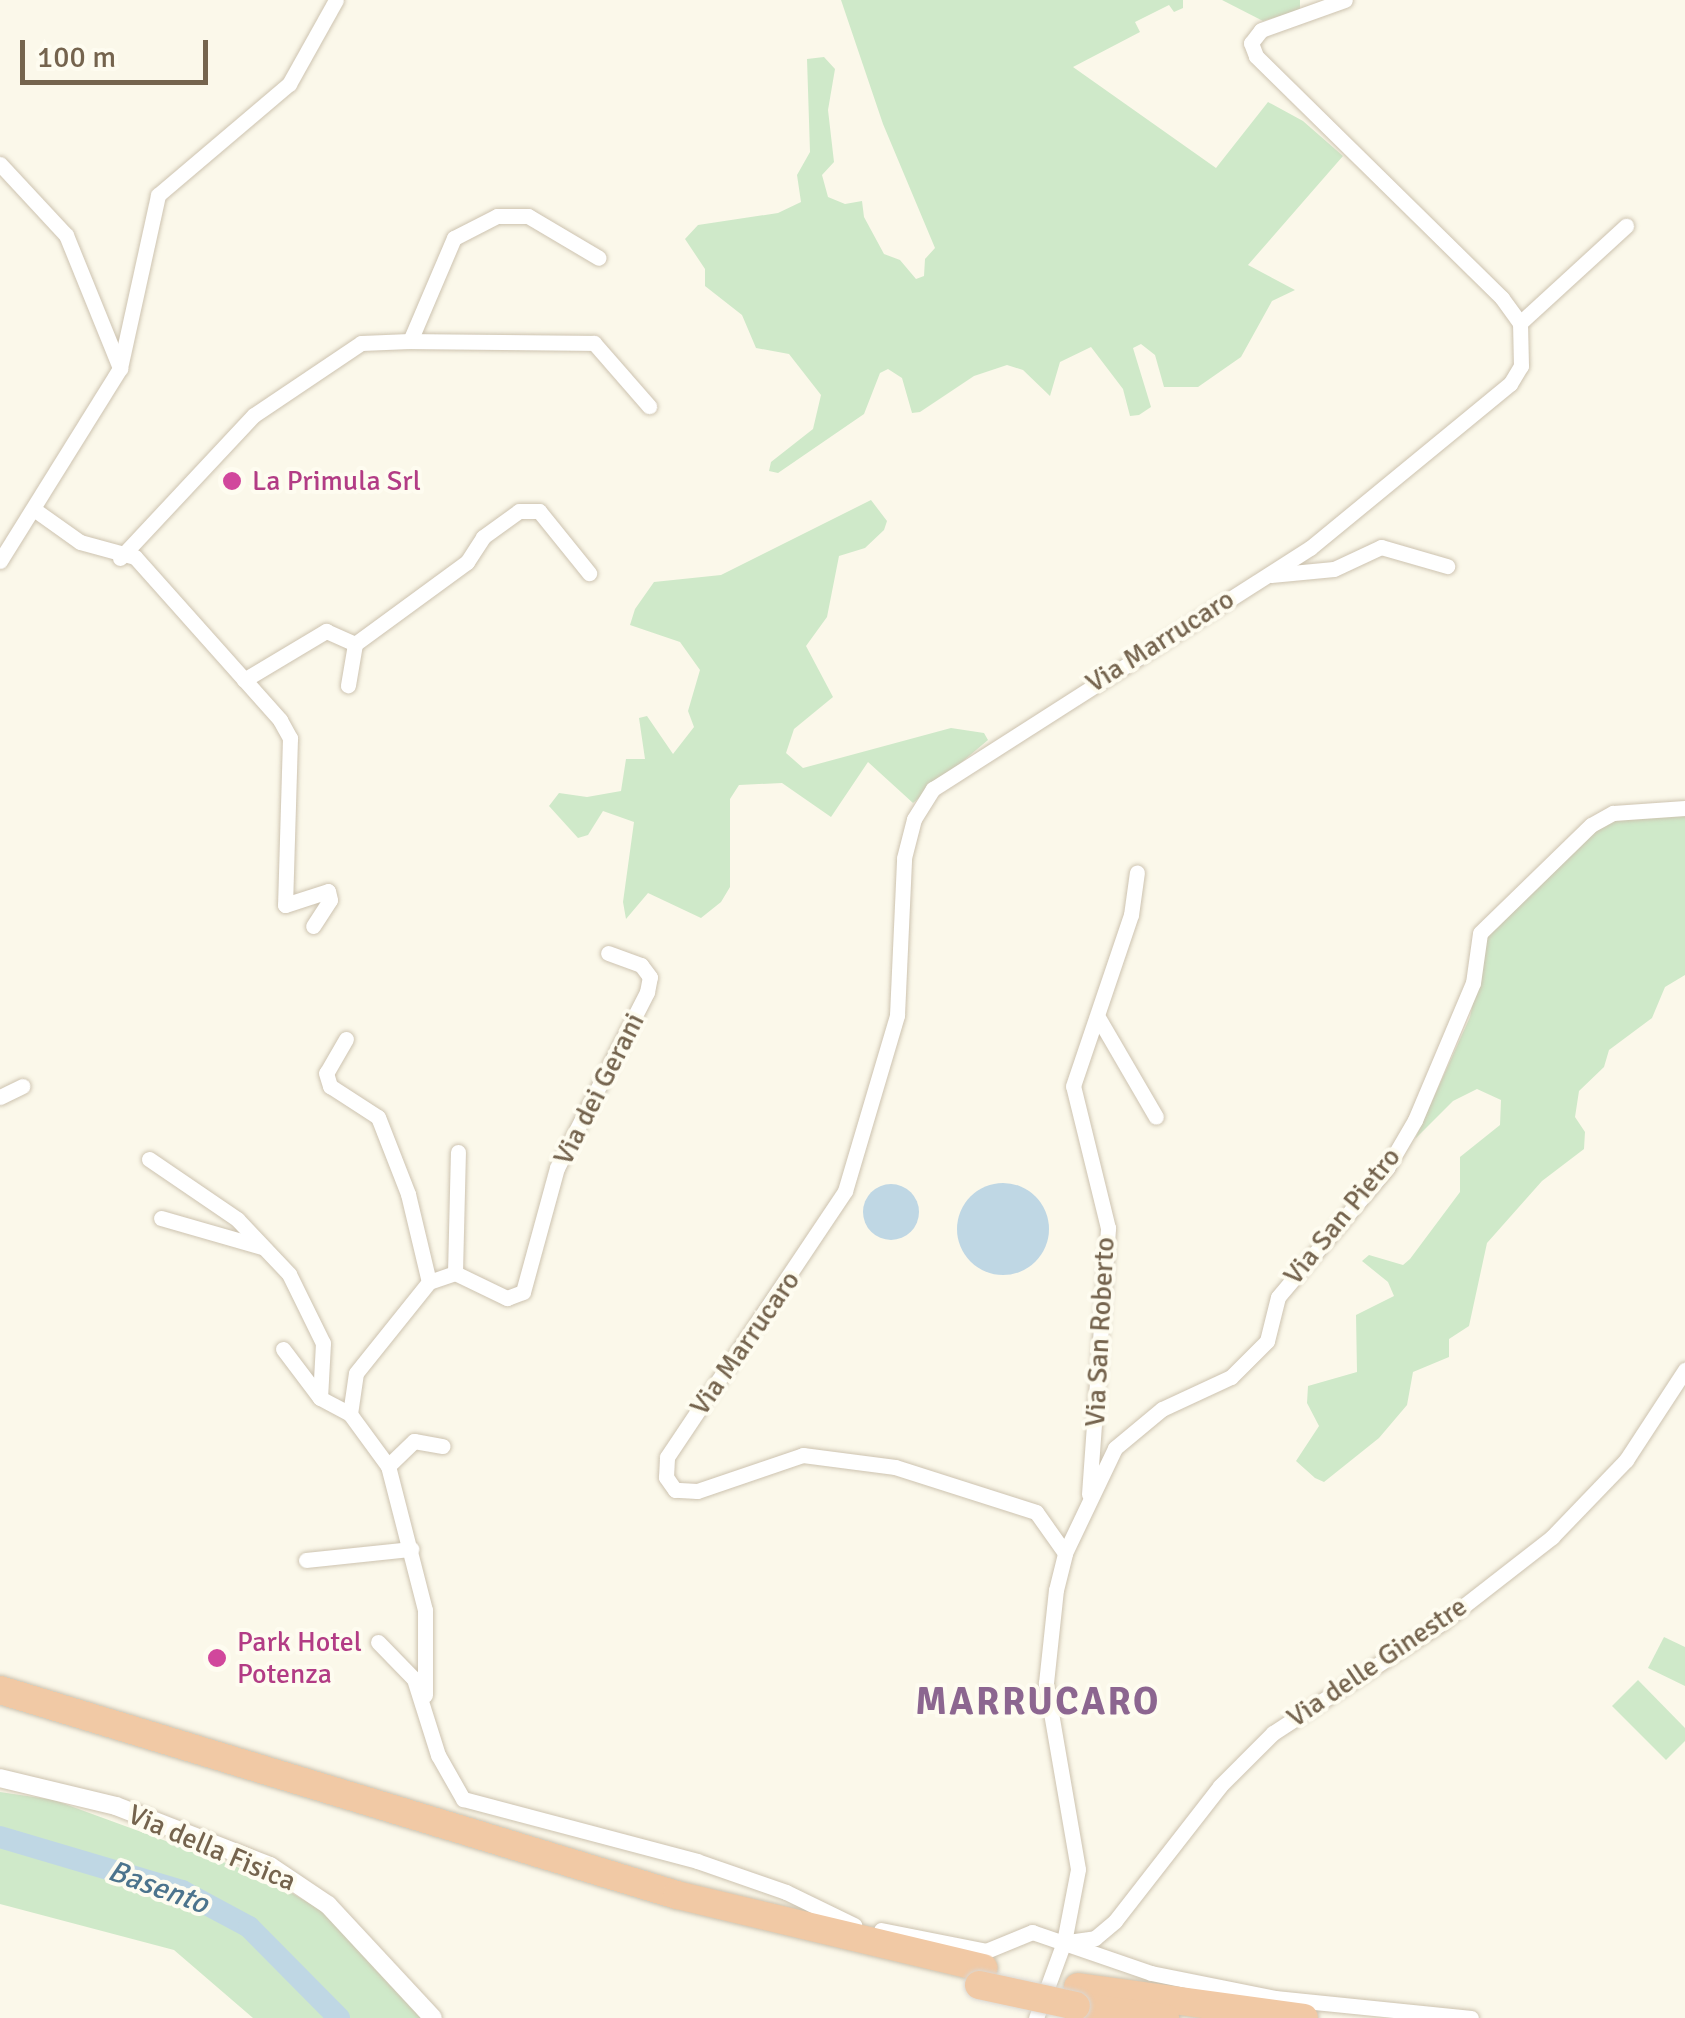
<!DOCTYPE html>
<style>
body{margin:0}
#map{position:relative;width:1685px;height:2018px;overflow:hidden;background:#fbf8ea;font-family:Signika,sans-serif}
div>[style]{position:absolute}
.green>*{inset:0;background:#cfe9c9}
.water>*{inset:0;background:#bfd7e4}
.round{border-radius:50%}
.river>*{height:22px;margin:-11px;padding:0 11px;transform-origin:11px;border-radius:11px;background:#bfd7e4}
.roads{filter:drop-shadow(0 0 2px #cdc3b0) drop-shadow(0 0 2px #cdc3b0)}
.minor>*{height:15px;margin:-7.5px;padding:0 7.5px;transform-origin:7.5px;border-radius:7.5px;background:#fff}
.tertiary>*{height:18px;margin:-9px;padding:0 9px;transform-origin:9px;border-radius:9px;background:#fff}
.motorway>*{height:28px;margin:-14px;padding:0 14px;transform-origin:14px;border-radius:14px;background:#f1c9a5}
.bridges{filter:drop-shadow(0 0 2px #dbd7d1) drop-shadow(0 0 2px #dbd7d1)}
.motorway-bridge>*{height:28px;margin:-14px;padding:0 14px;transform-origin:14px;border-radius:14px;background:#f1c9a5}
.dots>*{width:28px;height:28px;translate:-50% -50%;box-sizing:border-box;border:5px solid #fefcf0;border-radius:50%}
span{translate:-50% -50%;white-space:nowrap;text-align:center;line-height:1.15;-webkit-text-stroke:8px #fefcf0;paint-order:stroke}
.hotel-label{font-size:28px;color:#b23c85}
.left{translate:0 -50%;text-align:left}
.street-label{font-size:28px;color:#75644e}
.water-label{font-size:30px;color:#4c748d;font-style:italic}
.district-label{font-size:38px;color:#8c6690;font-weight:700;letter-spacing:2.5px}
.scale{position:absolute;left:20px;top:40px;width:188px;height:45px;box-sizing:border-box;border:5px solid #75644e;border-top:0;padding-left:12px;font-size:30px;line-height:35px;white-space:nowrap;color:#75644e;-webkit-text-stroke:8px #fefcf0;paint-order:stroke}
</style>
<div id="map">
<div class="green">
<i style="clip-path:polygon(841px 0,1183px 0,1183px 8px,1174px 12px,1169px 5px,1135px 22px,1140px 32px,1073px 67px,1216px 168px,1268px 102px,1303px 121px,1343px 156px,1248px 265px,1295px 290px,1272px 301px,1241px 357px,1198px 387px,1164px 387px,1155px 355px,1141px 344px,1133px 348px,1151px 407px,1139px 415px,1130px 416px,1123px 389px,1091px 347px,1060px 362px,1050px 396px,1023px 370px,1007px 365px,974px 376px,920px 412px,912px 413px,902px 378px,888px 369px,880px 373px,864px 414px,778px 473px,769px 471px,771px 462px,813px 429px,821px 395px,789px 354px,756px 348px,742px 315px,705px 286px,705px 269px,685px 239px,698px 225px,778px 213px,801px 202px,797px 175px,810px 152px,807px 59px,824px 57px,835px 69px,828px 110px,834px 162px,822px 175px,828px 197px,845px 204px,862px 201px,864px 217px,884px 254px,900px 260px,916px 279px,924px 276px,925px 259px,935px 248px,883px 124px)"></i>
<i style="clip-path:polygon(1222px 0,1300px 0,1300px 10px,1263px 21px)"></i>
<i style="clip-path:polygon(871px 500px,887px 521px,884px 530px,865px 548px,839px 556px,827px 617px,806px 646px,833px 697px,794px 729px,786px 753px,803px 768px,951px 728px,984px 733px,988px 740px,913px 803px,868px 762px,831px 817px,782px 783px,739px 785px,730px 799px,730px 887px,721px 902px,701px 918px,648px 893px,626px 919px,623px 902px,634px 822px,603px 811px,588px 835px,578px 838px,549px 806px,559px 793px,587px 797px,621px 791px,626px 759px,645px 759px,639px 718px,647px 716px,673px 754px,694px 727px,688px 711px,700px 670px,680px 642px,630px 625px,635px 609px,654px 582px,721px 575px)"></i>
<i style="clip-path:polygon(1685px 812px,1685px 975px,1665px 987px,1652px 1018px,1609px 1050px,1604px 1067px,1579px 1091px,1575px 1117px,1585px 1132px,1584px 1149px,1542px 1181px,1487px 1243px,1469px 1326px,1449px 1339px,1449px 1357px,1413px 1372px,1407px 1405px,1379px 1438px,1324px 1482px,1315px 1478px,1296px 1461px,1319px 1426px,1307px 1403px,1308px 1386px,1357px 1372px,1356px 1315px,1394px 1296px,1388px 1282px,1362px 1261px,1369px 1255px,1403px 1265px,1410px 1259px,1460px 1192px,1460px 1157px,1500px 1125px,1501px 1100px,1477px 1089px,1453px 1101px,1415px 1139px,1470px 1017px,1488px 931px,1599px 827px,1618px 818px)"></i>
<i style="clip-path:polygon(1664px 1637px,1685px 1647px,1685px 1686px,1648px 1668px)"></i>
<i style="clip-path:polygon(1638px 1680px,1685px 1728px,1685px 1741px,1666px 1760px,1612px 1706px)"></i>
<i style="clip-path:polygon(0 1792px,54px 1800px,264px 1877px,321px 1910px,424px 2018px,253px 2018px,174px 1950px,0 1904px)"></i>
</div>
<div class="water">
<i class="round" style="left:957px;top:1183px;width:92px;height:92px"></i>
<i class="round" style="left:863px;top:1184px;width:56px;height:56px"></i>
</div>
<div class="river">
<i style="left:0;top:1837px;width:190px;rotate:16.5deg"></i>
<i style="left:182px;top:1891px;width:76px;rotate:28.2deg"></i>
<i style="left:249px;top:1927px;width:128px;rotate:45.3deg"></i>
</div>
<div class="roads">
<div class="minor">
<i style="left:0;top:164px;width:97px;rotate:47.1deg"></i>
<i style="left:66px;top:235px;width:144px;rotate:67.9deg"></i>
<i style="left:1520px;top:323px;width:144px;rotate:-42.5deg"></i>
<i style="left:410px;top:341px;width:184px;rotate:0.6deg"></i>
<i style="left:594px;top:343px;width:84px;rotate:48.9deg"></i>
<i style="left:35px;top:510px;width:55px;rotate:35.4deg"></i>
<i style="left:80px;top:542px;width:57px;rotate:15.3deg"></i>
<i style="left:135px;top:557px;width:218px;rotate:48.3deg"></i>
<i style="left:280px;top:720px;width:21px;rotate:61deg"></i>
<i style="left:290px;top:738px;width:167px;rotate:91.7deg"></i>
<i style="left:285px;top:905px;width:45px;rotate:-18deg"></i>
<i style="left:328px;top:891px;width:9px;rotate:77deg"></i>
<i style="left:330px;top:900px;width:31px;rotate:123deg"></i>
<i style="left:120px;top:558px;width:196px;rotate:-46.9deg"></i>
<i style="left:254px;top:415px;width:129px;rotate:-33.9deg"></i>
<i style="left:361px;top:343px;width:49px;rotate:-2.3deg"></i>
<i style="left:410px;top:341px;width:112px;rotate:-66.9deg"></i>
<i style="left:454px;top:238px;width:48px;rotate:-27.1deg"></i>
<i style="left:497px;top:216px;width:31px"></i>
<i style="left:528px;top:216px;width:82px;rotate:30.6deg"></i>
<i style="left:0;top:561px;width:227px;rotate:-58.1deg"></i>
<i style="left:120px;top:368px;width:177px;rotate:-77.6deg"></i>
<i style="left:158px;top:195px;width:172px;rotate:-40.3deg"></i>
<i style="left:289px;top:84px;width:96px;rotate:-60.8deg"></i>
<i style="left:1271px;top:575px;width:63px;rotate:-5.4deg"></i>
<i style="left:1334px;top:569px;width:52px;rotate:-25.1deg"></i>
<i style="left:1381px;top:547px;width:69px;rotate:16.1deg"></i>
<i style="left:355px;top:644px;width:139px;rotate:-36.2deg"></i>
<i style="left:467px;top:562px;width:30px;rotate:-57deg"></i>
<i style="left:483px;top:537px;width:44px;rotate:-35.8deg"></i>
<i style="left:519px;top:511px;width:20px"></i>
<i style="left:539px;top:511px;width:80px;rotate:51.1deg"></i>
<i style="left:244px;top:680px;width:96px;rotate:-30.9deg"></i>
<i style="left:326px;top:631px;width:32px;rotate:24deg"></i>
<i style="left:355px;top:644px;width:42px;rotate:99.7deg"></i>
<i style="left:1099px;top:1019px;width:113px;rotate:59.8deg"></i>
<i style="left:346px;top:1039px;width:39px;rotate:120deg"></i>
<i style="left:326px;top:1073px;width:14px;rotate:73deg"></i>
<i style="left:330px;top:1086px;width:57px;rotate:32.9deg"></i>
<i style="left:378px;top:1117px;width:83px;rotate:68.7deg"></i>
<i style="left:408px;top:1194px;width:90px;rotate:76.6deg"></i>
<i style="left:0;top:1097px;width:25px;rotate:-26deg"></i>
<i style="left:149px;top:1159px;width:107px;rotate:34.3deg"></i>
<i style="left:237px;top:1219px;width:76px;rotate:46.6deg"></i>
<i style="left:289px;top:1274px;width:77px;rotate:63.8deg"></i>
<i style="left:323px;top:1343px;width:55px;rotate:93.1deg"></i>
<i style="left:161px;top:1218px;width:105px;rotate:16deg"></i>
<i style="left:455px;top:1273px;width:121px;rotate:-88.6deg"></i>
<i style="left:283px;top:1349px;width:61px;rotate:52.9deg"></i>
<i style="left:320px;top:1398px;width:34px;rotate:28deg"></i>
<i style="left:388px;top:1466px;width:36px;rotate:-44deg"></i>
<i style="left:414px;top:1441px;width:29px;rotate:10deg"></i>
<i style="left:1089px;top:1494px;width:267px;rotate:-85.9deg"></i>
<i style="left:1108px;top:1228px;width:146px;rotate:-103.8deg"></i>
<i style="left:1073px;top:1086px;width:181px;rotate:-71.3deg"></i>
<i style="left:1131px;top:915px;width:43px;rotate:-82.1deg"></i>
<i style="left:1065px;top:1553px;width:50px;rotate:-125.3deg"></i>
<i style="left:1036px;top:1512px;width:148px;rotate:-162.3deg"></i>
<i style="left:895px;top:1467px;width:93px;rotate:-172.6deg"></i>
<i style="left:803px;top:1455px;width:112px;rotate:161.2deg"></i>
<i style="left:697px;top:1491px;width:22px;rotate:-177deg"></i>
<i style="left:675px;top:1490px;width:16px;rotate:-125deg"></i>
<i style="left:666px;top:1477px;width:20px;rotate:-87deg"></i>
<i style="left:667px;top:1457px;width:320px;rotate:-56.2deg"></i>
<i style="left:845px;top:1191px;width:184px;rotate:-73.5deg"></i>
<i style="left:897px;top:1015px;width:157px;rotate:-87.4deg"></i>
<i style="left:904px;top:858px;width:40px;rotate:-75.6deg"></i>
<i style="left:914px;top:819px;width:36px;rotate:-58deg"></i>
<i style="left:933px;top:789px;width:447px;rotate:-32.6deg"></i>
<i style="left:1310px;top:548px;width:259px;rotate:-39.4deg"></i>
<i style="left:1510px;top:384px;width:21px;rotate:-59deg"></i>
<i style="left:1521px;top:366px;width:43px;rotate:-91.3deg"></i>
<i style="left:1520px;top:323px;width:31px;rotate:-126deg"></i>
<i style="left:1502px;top:298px;width:345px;rotate:-135.5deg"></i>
<i style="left:1256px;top:56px;width:14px;rotate:-111deg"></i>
<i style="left:1251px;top:43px;width:16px;rotate:-52deg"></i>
<i style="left:1261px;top:30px;width:89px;rotate:-19.7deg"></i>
<i style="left:306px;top:1560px;width:106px;rotate:-6deg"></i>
<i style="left:378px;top:1642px;width:52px;rotate:45.8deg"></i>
<i style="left:414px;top:1679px;width:80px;rotate:72.5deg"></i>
<i style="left:438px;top:1755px;width:51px;rotate:60.4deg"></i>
<i style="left:463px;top:1799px;width:242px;rotate:14.8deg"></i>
<i style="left:697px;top:1861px;width:94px;rotate:19.2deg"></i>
<i style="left:786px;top:1892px;width:76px;rotate:25.9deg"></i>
<i style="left:425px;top:1695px;width:85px;rotate:-90deg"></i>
<i style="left:425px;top:1610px;width:149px;rotate:-104.4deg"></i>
<i style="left:388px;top:1466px;width:64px;rotate:-126.2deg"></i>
<i style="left:350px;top:1414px;width:41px;rotate:-81.7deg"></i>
<i style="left:356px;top:1373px;width:117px;rotate:-51.3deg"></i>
<i style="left:429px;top:1282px;width:28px;rotate:-19deg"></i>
<i style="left:455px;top:1273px;width:58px;rotate:25.7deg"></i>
<i style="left:507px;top:1298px;width:17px;rotate:-21deg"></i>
<i style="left:523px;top:1292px;width:129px;rotate:-74.7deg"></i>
<i style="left:557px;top:1168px;width:198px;rotate:-62.9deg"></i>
<i style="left:647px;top:992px;width:15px;rotate:-79deg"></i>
<i style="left:650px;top:977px;width:15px;rotate:-127deg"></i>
<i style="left:641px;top:965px;width:35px;rotate:-160deg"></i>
<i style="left:881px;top:1930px;width:107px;rotate:11.3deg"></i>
<i style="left:986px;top:1951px;width:50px;rotate:-22.4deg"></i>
<i style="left:1032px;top:1932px;width:126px;rotate:19deg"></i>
<i style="left:1151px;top:1973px;width:126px;rotate:11.4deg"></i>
<i style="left:1275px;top:1998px;width:197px;rotate:5.8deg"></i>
<i style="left:1068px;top:1942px;width:27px;rotate:-8deg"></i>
<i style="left:1095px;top:1938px;width:26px;rotate:-40deg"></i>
<i style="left:1115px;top:1921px;width:171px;rotate:-52.1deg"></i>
<i style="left:1220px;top:1786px;width:75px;rotate:-45deg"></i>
<i style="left:1273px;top:1733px;width:203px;rotate:-33.1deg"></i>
<i style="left:1443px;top:1622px;width:138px;rotate:-37.9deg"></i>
<i style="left:1552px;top:1537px;width:107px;rotate:-46.1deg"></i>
<i style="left:1626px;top:1460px;width:108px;rotate:-56.8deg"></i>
<i style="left:1036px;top:2018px;width:81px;rotate:-69.8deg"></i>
<i style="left:1064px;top:1942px;width:74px;rotate:-79.1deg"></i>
<i style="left:1078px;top:1869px;width:189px;rotate:-99.8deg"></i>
<i style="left:1046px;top:1683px;width:94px;rotate:-83.9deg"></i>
<i style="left:1056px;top:1590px;width:38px;rotate:-76deg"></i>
<i style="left:1065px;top:1553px;width:116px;rotate:-64.5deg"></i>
<i style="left:1115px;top:1448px;width:61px;rotate:-39.7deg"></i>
<i style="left:1162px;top:1409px;width:76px;rotate:-24.9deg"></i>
<i style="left:1231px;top:1377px;width:51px;rotate:-45deg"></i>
<i style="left:1267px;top:1341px;width:45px;rotate:-76deg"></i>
<i style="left:1278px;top:1297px;width:169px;rotate:-49.8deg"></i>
<i style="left:1387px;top:1168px;width:56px;rotate:-59.7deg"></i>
<i style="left:1415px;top:1120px;width:149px;rotate:-67.1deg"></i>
<i style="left:1473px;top:983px;width:50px;rotate:-82deg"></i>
<i style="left:1480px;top:933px;width:155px;rotate:-44.2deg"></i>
<i style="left:1591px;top:825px;width:25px;rotate:-29deg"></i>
<i style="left:1613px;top:813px;width:72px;rotate:-4deg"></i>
</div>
<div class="tertiary">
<i style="left:0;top:1778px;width:119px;rotate:13.6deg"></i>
<i style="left:116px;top:1806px;width:165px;rotate:21.3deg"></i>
<i style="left:270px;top:1866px;width:70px;rotate:33.9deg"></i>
<i style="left:328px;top:1905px;width:154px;rotate:47.1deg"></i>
</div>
<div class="motorway">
<i style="left:0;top:1690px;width:707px;rotate:16.85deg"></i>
<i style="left:677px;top:1895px;width:315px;rotate:13.4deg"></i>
<i style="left:1078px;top:1987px;width:228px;rotate:7.8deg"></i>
<i style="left:1076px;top:2006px;width:90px;rotate:7.7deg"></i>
</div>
</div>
<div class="bridges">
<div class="motorway-bridge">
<i style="left:979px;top:1985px;width:99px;rotate:12.2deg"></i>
</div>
</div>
<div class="dots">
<i style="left:232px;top:481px;background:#d1479c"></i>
<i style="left:217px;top:1658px;background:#d1479c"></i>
</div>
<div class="hotel-label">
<span class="left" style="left:252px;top:481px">La Primula Srl</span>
<span class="left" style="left:237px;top:1658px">Park Hotel<br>Potenza</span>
</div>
<div class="street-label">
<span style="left:1160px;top:641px;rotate:-32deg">Via Marrucaro</span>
<span style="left:599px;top:1089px;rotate:-63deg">Via dei Gerani</span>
<span style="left:1342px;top:1216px;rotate:-51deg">Via San Pietro</span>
<span style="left:1100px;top:1332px;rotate:-87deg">Via San Roberto</span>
<span style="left:745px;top:1343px;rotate:-55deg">Via Marrucaro</span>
<span style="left:1377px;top:1662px;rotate:-34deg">Via delle Ginestre</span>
<span style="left:212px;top:1848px;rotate:23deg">Via della Fisica</span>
</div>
<div class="water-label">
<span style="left:158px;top:1888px;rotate:20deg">Basento</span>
</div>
<div class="district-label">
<span style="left:1038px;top:1702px">MARRUCARO</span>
</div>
<div class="scale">100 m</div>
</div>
